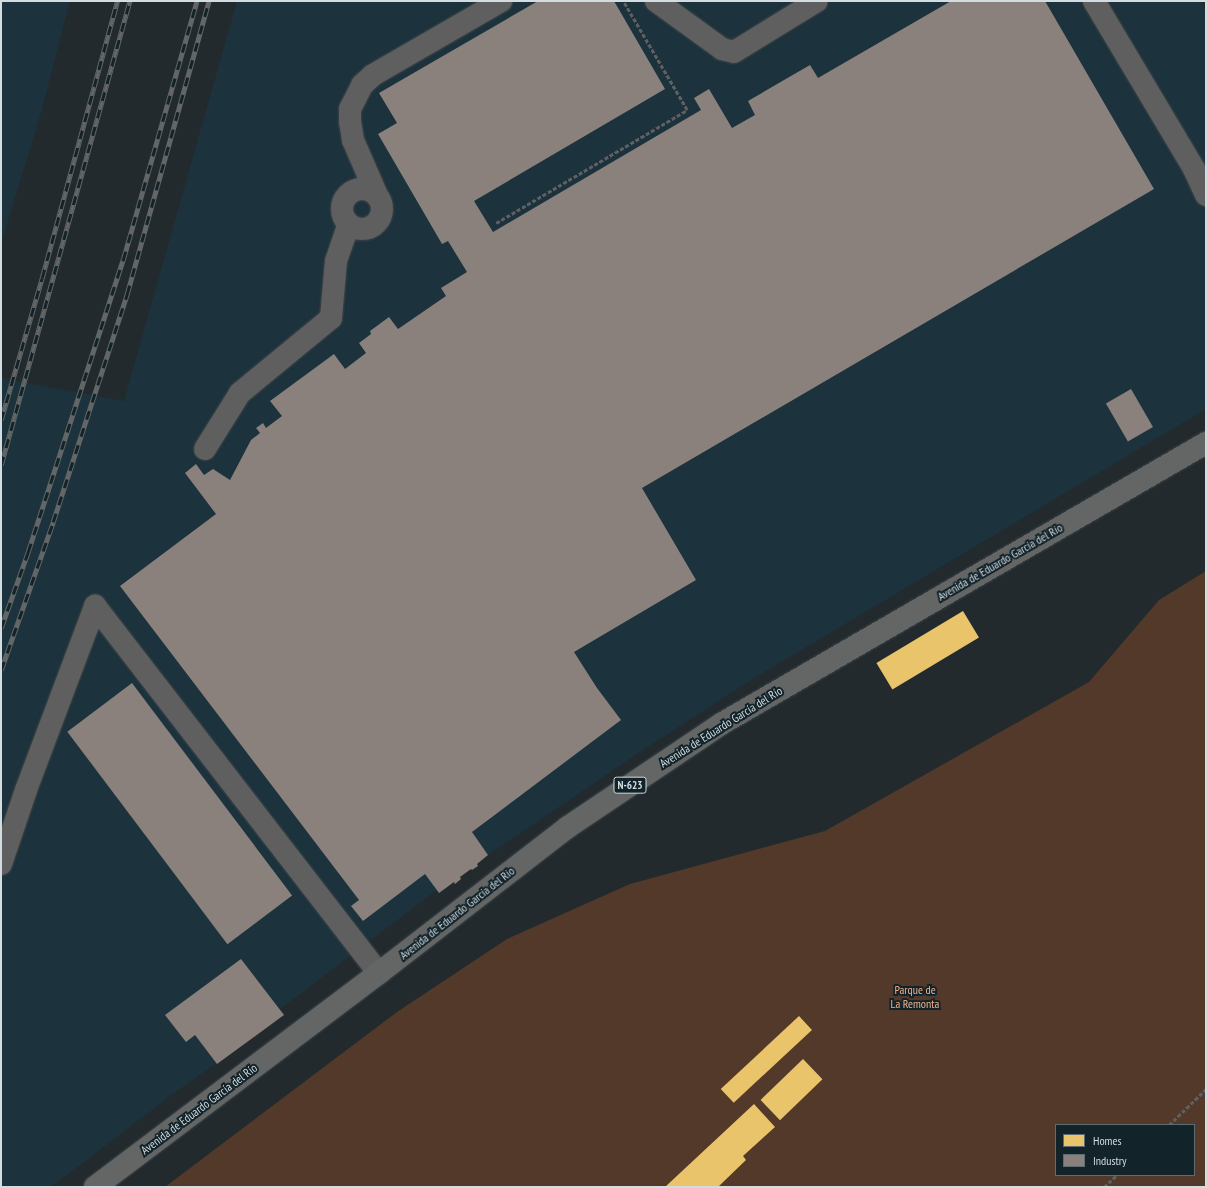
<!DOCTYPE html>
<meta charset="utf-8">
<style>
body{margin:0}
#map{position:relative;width:1207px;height:1188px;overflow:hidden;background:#222a2e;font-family:"PT Sans Narrow",sans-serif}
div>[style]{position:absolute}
.built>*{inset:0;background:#1c323c}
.green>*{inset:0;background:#52392a}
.homes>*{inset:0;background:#e9c46a;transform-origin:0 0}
.industry>*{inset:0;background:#8a817c;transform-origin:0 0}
.path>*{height:2.5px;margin-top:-1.25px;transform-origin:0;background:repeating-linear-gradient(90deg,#5e6061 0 4px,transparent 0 6px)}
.roads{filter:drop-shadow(0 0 1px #3f464a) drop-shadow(0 0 1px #3f464a)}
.minor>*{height:22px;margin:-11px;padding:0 11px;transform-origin:11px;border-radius:11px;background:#5e5f5e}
.minor>.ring{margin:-11px;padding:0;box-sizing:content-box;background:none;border:22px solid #5e5f5e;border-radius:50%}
.highway>*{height:22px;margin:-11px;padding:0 11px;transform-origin:11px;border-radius:11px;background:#636665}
.rail>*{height:4.5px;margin-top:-2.25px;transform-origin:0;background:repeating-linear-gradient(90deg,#13232a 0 9px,#626666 0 18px);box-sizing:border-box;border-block:1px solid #626666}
span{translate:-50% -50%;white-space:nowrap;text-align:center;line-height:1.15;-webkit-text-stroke:4px #13232a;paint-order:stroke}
.shield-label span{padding:1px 3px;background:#13232a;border:1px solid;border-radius:3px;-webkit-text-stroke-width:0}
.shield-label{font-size:11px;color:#d2dce1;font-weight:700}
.street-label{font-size:12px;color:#d2dce1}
.park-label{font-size:12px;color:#f0b18c}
.frame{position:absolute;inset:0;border:2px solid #d2dce1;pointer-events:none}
.legend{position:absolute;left:1055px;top:1124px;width:140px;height:52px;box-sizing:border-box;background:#13232a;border:1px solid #5f6d73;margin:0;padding:5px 7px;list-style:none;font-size:12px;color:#d2dce1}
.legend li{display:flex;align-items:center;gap:8px;height:20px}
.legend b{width:20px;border:1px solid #5f6d73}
</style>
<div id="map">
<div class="built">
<i style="clip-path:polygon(1px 1px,70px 1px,41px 113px,1px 244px)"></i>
<i style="clip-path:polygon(237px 1px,1200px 1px,1206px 10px,1206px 409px,751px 680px,643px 750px,488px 855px,439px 893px,437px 890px,280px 1009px,284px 1015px,173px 1094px,51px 1187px,1px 1187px,1px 378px,124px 401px)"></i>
</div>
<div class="green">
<i style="clip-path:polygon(evenodd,1206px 571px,1206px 1187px,165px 1187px,397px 1012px,507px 939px,630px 884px,825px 831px,1089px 682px,1159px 600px,1206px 571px,1056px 1125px,1194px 1125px,1194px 1175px,1056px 1175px,1056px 1125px)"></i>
</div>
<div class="homes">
<i style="left:963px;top:611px;width:31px;height:101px;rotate:59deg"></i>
<i style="left:799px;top:1016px;width:19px;height:107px;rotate:47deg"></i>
<i style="left:803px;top:1059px;width:28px;height:59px;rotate:46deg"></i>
<i style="clip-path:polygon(754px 1104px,775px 1127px,743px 1156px,746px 1160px,718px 1187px,665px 1187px)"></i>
</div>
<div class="industry">
<i style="clip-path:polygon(538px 1px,614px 1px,665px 89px,474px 201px,493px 232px,701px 110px,694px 98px,709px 89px,732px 128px,755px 115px,748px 101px,810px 65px,818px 78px,951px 1px,1045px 1px,1154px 189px,642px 488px,696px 580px,574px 652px,597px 688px,621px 720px,472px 832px,488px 855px,477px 864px,478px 866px,472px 870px,471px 869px,460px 877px,461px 879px,455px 884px,454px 882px,439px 893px,425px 874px,363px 921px,351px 906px,359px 900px,120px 586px,216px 514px,185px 473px,196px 464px,204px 475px,213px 469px,230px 480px,251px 440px,260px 433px,256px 428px,263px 423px,266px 428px,282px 416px,270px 401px,334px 354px,345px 369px,366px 353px,359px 343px,371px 334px,370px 331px,389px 317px,398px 329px,446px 296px,441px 288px,467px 272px,448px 241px,442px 244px,378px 134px,397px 123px,379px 93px)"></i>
<i style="left:1131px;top:389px;width:44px;height:29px;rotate:60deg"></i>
<i style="left:132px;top:683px;width:266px;height:81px;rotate:53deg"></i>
<i style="clip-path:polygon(241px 959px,284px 1015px,217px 1064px,195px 1035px,186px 1042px,165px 1015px)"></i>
</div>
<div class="path">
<i style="left:496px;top:223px;width:222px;rotate:-30.6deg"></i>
<i style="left:687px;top:110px;width:126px;rotate:-120.4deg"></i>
<i style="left:1169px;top:1125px;width:52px;rotate:-44.2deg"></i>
<i style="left:1104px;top:1187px;width:18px;rotate:-43deg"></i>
</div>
<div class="roads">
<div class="minor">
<i style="left:656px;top:1px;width:82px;rotate:36deg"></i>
<i style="left:722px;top:49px;width:12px;rotate:14deg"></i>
<i style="left:734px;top:52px;width:97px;rotate:-31.6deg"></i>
<i style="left:1094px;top:1px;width:196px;rotate:59.2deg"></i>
<i style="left:1194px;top:169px;width:29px;rotate:65deg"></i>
<i class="ring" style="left:342px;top:189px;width:18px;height:18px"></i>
<i style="left:376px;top:193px;width:58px;rotate:-113.5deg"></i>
<i style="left:353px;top:140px;width:18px;rotate:-99deg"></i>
<i style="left:350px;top:122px;width:13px;rotate:-90deg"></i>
<i style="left:350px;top:109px;width:27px;rotate:-63deg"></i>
<i style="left:362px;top:85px;width:15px;rotate:-42deg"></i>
<i style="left:373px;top:75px;width:148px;rotate:-30deg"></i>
<i style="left:205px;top:449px;width:66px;rotate:-58deg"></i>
<i style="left:240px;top:393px;width:118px;rotate:-39.5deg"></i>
<i style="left:331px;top:318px;width:57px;rotate:-85deg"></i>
<i style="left:336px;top:261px;width:39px;rotate:-71deg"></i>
<i style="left:1px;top:864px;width:78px;rotate:-71.3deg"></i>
<i style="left:26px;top:790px;width:197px;rotate:-69.4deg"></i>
<i style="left:95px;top:606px;width:464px;rotate:52.3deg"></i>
</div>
<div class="highway">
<i style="left:95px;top:1187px;width:356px;rotate:-37deg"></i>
<i style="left:379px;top:973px;width:239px;rotate:-37.7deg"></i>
<i style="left:568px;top:827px;width:184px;rotate:-33.9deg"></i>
<i style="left:721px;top:724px;width:561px;rotate:-30.09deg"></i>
</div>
</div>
<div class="rail">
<i style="left:1px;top:420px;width:148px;rotate:-73.9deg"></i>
<i style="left:42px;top:278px;width:287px;rotate:-74.8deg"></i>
<i style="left:1px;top:465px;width:482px;rotate:-74.5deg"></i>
<i style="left:1px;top:628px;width:81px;rotate:-70.4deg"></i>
<i style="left:28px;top:552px;width:307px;rotate:-72deg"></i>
<i style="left:123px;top:260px;width:269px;rotate:-74.1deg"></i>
<i style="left:1px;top:670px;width:157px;rotate:-70.6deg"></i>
<i style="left:53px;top:522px;width:240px;rotate:-72deg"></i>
<i style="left:127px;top:294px;width:304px;rotate:-74.4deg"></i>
</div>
<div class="shield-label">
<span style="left:630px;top:785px">N-623</span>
</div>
<div class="street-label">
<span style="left:1000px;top:562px;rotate:-30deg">Avenida de Eduardo García del Río</span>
<span style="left:721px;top:727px;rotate:-32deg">Avenida de Eduardo García del Río</span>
<span style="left:457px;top:913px;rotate:-38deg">Avenida de Eduardo García del Río</span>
<span style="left:199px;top:1109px;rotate:-37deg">Avenida de Eduardo García del Río</span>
</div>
<div class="park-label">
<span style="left:915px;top:997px">Parque de<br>La Remonta</span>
</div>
<div class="frame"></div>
<ul class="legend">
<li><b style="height:11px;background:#e9c46a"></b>Homes</li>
<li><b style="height:11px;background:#8a817c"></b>Industry</li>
</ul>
</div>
